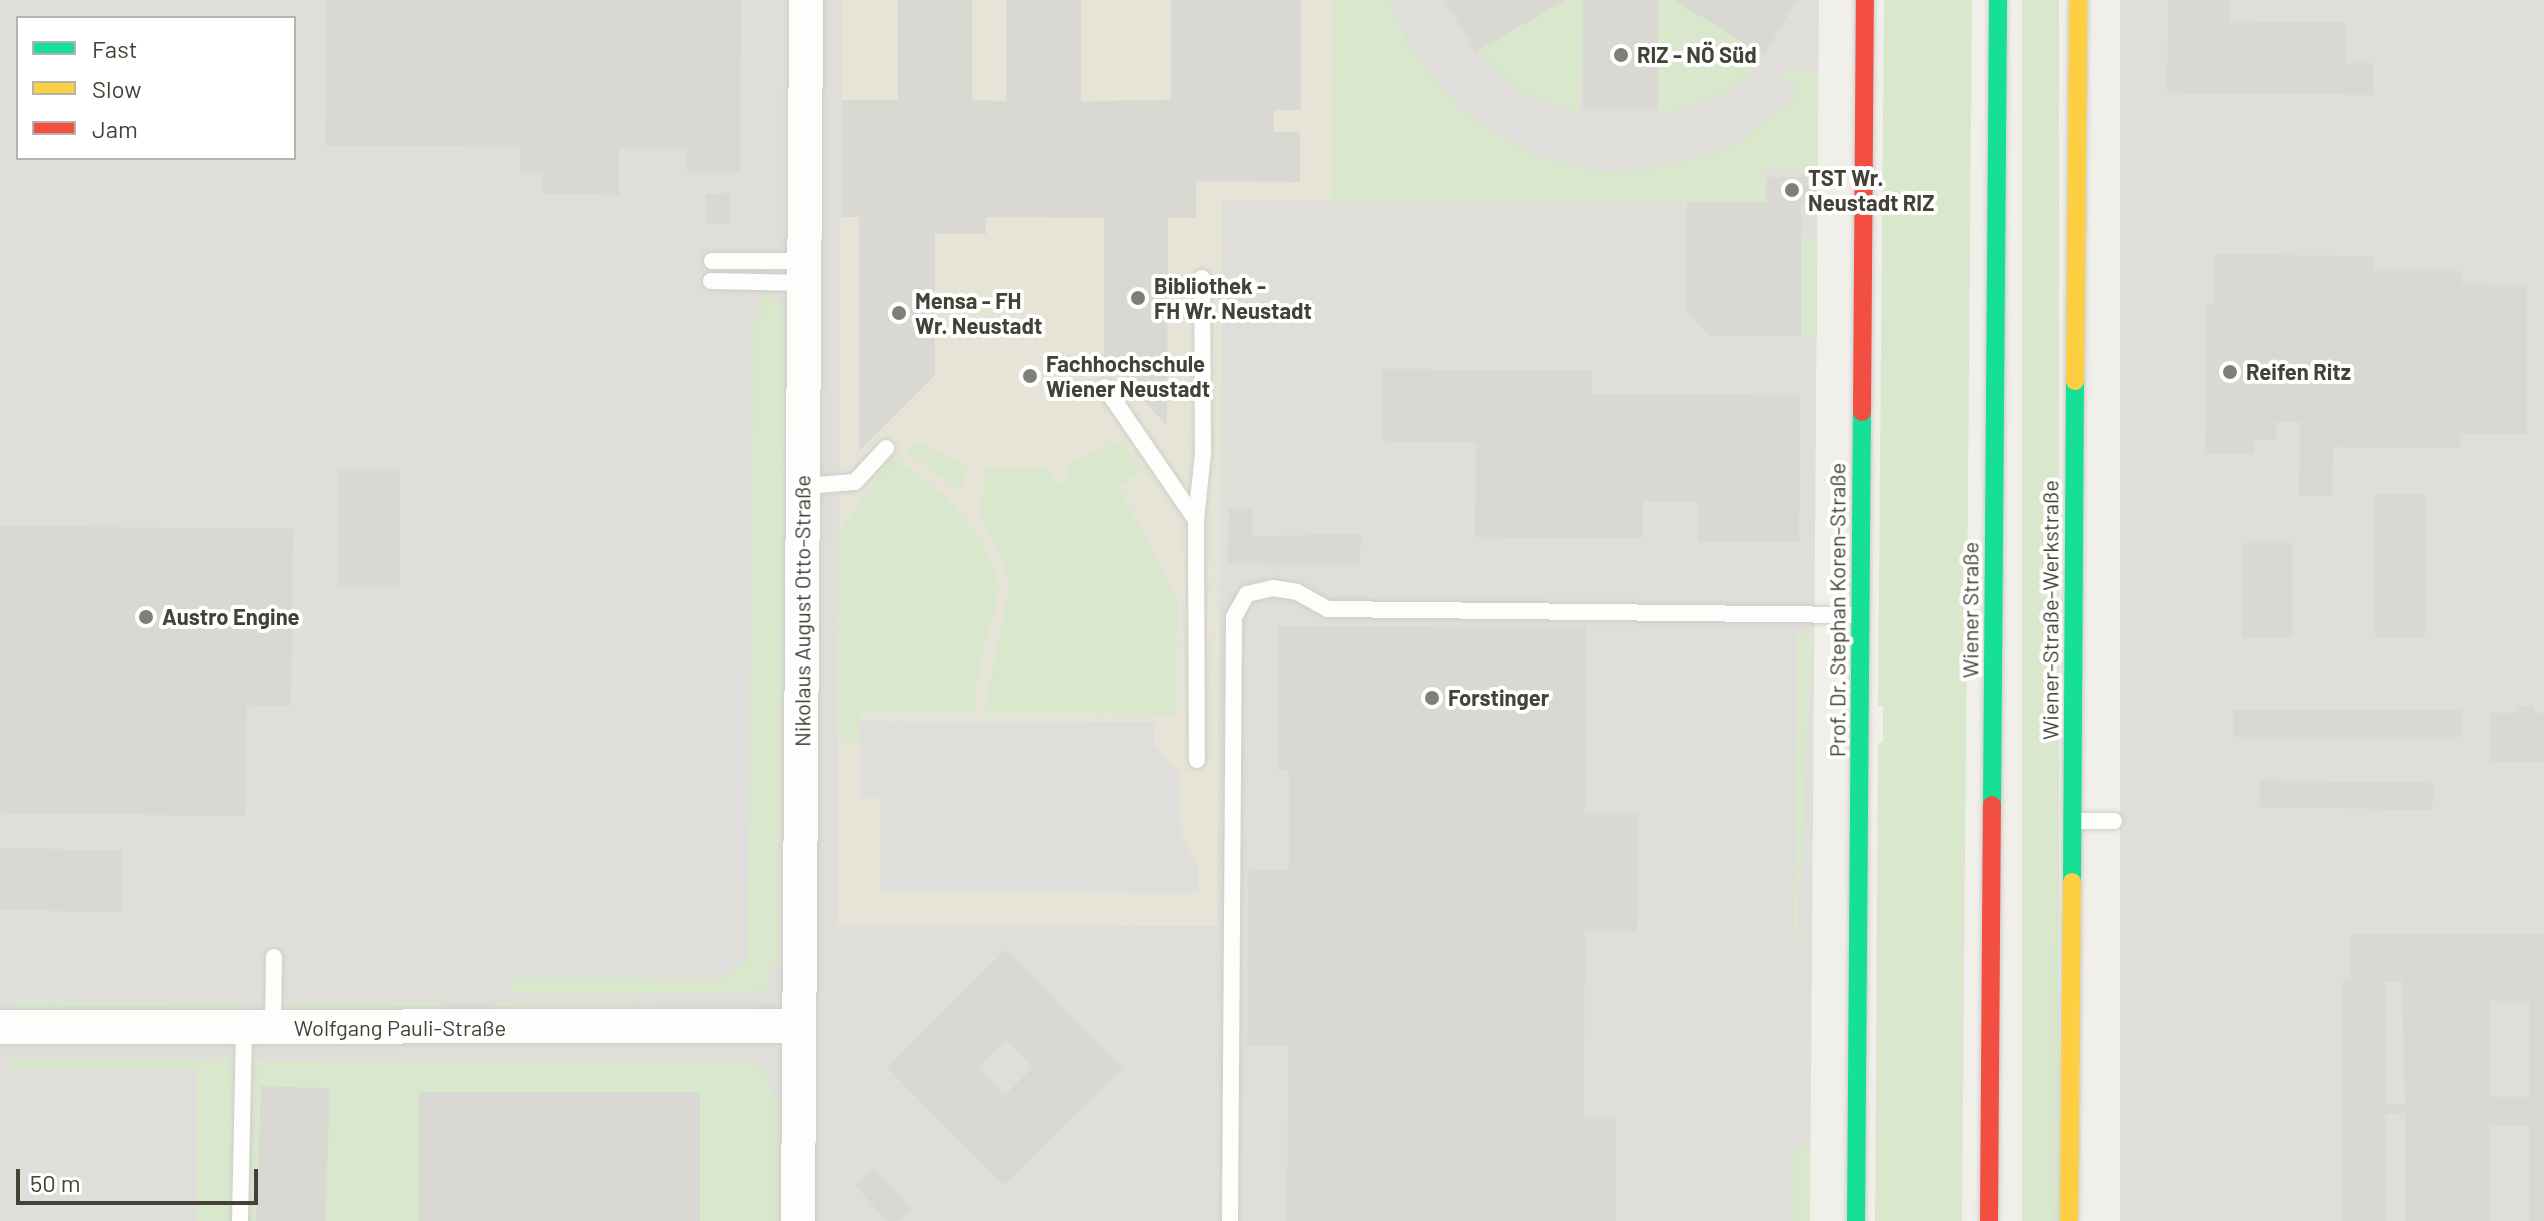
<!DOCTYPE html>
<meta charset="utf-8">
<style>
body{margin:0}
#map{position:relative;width:2544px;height:1221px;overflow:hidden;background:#f0efea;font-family:Barlow,sans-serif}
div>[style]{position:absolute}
.industrial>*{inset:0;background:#dfded8;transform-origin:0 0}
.education>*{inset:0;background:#e5e4d7}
.green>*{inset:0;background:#d9e7cd;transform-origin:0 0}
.parking>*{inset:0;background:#dfdeda;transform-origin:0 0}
.building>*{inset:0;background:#d9d8d3;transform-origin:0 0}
.roads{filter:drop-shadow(0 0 2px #cecdc8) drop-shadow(0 0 2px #cecdc8)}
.lane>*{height:16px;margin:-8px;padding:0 8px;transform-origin:8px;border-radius:8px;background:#fdfdfc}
.street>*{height:34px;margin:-17px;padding:0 17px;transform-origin:17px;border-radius:17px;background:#fdfdfc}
.fast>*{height:18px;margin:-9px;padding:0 9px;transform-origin:9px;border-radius:9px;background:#16e098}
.slow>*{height:18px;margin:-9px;padding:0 9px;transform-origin:9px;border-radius:9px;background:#ffcf43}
.jam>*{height:18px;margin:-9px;padding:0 9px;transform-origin:9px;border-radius:9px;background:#f24e42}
.dots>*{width:22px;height:22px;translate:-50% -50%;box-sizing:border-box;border:4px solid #fff;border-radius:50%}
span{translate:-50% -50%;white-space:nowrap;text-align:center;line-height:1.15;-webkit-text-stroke:8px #fff;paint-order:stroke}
.poi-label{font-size:22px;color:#444237;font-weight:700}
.left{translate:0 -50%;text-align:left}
.street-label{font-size:22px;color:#444237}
.legend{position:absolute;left:16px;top:16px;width:280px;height:144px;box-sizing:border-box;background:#fff;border:2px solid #b4b3af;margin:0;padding:10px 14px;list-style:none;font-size:24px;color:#444237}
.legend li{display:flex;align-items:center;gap:16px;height:40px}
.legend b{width:40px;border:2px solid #b4b3af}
.scale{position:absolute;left:16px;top:1169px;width:242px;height:36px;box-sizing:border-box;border:4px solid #444237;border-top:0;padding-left:10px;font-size:24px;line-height:28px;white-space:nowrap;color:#444237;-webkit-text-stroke:6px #fff;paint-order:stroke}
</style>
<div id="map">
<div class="industrial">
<i style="clip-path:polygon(evenodd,0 0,1819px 0,1810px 1221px,0 1221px,0 0,18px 18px,294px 18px,294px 158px,18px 158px,18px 18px)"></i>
<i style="left:2120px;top:0;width:424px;height:1221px"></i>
</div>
<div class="education">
<i style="clip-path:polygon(842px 0,1333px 0,1331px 200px,1222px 200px,1217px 926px,837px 925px)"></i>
</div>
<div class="green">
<i style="clip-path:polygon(1333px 0,1390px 0,1409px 46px,1461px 110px,1531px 153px,1572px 166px,1614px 172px,1653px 168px,1732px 146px,1798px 95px,1781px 77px,1784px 70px,1818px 72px,1817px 169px,1767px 169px,1766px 202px,1331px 200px)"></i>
<i style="clip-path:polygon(1565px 0,1583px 0,1580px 115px,1520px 92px,1476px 52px)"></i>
<i style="clip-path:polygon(1658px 0,1674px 0,1764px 55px,1743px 80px,1716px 98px,1658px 118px)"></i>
<i style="clip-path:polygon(1884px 0,1972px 0,1962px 1221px,1875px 1221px,1878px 743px,1883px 743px,1883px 706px,1878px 706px)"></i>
<i style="left:2022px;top:0;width:37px;height:1221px"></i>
<i style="left:1801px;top:238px;width:16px;height:98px"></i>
<i style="clip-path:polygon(761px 295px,770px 296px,785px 314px,780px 963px,771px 964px,768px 985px,758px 993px,510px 992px,510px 978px,722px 979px,753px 322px,760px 321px)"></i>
<i style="clip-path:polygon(1122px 440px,1140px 471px,1119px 487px,1177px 600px,1176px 714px,984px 713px,1009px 587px,1004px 561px,981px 515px,984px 468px,1050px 468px,1054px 484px,1070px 481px,1066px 465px)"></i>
<i style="clip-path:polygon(913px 441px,969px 465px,960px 491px,906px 451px)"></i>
<i style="clip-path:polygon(892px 456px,942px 493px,982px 539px,999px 587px,995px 608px,979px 666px,974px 713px,861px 712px,860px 743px,845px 744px,836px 731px,838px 535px)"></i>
<i style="left:1796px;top:632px;width:17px;height:462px;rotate:3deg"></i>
<i style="left:16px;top:1000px;width:223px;height:10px;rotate:1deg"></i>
<i style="left:293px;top:1003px;width:149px;height:10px"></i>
<i style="clip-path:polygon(492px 1004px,755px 1007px,739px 1014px,502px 1012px)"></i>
<i style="clip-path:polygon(10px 1058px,755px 1063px,768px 1076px,772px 1096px,779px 1096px,778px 1221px,194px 1221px,195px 1070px,10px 1069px)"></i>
<i style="clip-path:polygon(1810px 1143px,1810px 1221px,1793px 1221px,1793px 1156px,1799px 1146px)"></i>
</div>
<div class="parking">
<i style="left:32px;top:0;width:145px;height:18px"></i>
<i style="clip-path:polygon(1390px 0,1417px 0,1431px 34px,1479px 94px,1542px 132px,1579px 142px,1616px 146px,1689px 136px,1754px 102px,1781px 77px,1799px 94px,1732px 146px,1695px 159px,1614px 172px,1572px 166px,1531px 153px,1461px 110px,1409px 46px)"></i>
<i style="clip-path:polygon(31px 158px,271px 158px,271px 162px,31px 160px)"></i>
<i style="clip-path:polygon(431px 200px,634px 201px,634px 225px,730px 223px,730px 307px,753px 307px,748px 959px,722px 979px,450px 977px,450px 930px,427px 929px)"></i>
<i style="clip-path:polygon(1390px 571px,1783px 572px,1783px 596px,1796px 597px,1793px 1221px,1616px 1221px,1616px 1119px,1584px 1119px,1585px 931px,1637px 931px,1638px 813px,1585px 813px,1584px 597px,1390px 596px)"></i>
<i style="clip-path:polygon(860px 721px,1155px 722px,1155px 746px,1180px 776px,1181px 833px,1199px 868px,1199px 893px,880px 892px,880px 799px,860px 798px)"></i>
<i style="clip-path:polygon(321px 777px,400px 777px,398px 951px,392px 961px,373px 961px,373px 948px,319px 947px)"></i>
<i style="left:167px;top:841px;width:52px;height:87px;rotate:1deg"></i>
<i style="left:0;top:1069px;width:196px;height:152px"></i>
</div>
<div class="building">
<i style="clip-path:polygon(326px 0,741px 0,740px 173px,687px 172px,687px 148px,619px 148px,619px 195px,543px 194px,543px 172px,520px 172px,520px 147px,325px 146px)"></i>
<i style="clip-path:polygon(898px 0,972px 0,972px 100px,1006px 101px,1006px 0,1081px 0,1081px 101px,1171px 100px,1171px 0,1301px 0,1301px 110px,1274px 110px,1274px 132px,1300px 132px,1300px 182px,1196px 181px,1196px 218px,1168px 218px,1167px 426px,1104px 358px,1104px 218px,986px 217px,986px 234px,935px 234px,935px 375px,859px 451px,859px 217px,841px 217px,842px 100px,898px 100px)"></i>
<i style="clip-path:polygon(1445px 0,1565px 0,1476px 52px)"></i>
<i style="left:1583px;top:0;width:75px;height:109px"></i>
<i style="clip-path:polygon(1674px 0,1797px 0,1764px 55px)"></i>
<i style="clip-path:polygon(2168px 0,2230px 0,2230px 21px,2345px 22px,2345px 63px,2373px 63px,2373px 95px,2167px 93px)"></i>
<i style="clip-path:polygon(1766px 177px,1817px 177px,1817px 202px,1801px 202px,1801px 336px,1709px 336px,1687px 312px,1687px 202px,1766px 202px)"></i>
<i style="left:729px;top:193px;width:30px;height:24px;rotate:88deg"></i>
<i style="clip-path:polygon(2215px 254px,2374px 256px,2374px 271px,2462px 271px,2462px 284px,2527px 285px,2527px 434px,2461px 434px,2460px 448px,2333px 447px,2332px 496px,2299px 496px,2300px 422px,2276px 422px,2276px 440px,2255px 439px,2254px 454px,2205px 454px,2206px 305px,2214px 305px)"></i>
<i style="clip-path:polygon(1382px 369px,1592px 370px,1592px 394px,1800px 395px,1799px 542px,1698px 542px,1699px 502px,1643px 501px,1643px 538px,1475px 537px,1476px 442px,1382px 441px)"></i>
<i style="left:338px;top:469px;width:62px;height:118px"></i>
<i style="left:2375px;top:494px;width:50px;height:144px"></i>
<i style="clip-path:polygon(1229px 509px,1252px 509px,1252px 536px,1361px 534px,1360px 565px,1228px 563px)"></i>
<i style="clip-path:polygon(0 526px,293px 529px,291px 706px,247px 705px,245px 816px,0 813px)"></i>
<i style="left:2242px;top:543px;width:50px;height:95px"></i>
<i style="clip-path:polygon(1278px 626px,1586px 627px,1585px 813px,1638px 813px,1637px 931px,1585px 931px,1584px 1119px,1616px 1119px,1616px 1221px,1287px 1221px,1288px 1046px,1247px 1046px,1248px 869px,1289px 870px,1289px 770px,1278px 770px)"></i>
<i style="clip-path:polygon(2517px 706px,2534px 706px,2534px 713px,2544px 713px,2544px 762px,2490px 762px,2490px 713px,2517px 713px)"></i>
<i style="left:2233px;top:710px;width:229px;height:27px"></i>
<i style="left:2260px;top:780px;width:173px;height:27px;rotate:1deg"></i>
<i style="left:0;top:848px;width:122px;height:62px;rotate:1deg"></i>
<i style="clip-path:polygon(evenodd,2351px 934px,2544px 934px,2544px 1221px,2529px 1221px,2529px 1126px,2489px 1125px,2489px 1221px,2405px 1221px,2405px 1113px,2385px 1114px,2385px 1221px,2343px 1221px,2343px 978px,2351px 977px,2351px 934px,2402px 974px,2405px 1104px,2385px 1104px,2385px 982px,2403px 981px,2402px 974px,2351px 934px,2489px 1001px,2529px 1001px,2529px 1097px,2489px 1097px,2489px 1001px)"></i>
<i style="clip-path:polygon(evenodd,1006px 950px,1123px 1068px,1004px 1185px,887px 1067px,1006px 950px,1006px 1040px,1033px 1067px,1005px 1095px,978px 1067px,1006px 1040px)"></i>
<i style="left:261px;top:1086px;width:69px;height:135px;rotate:2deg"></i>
<i style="left:700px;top:1092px;width:129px;height:281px;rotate:90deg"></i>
<i style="clip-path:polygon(873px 1168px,912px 1209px,899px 1221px,888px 1221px,855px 1186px)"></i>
</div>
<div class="roads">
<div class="lane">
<i style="left:712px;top:261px;width:92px"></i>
<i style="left:711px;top:281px;width:94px;rotate:1.2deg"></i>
<i style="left:1105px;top:387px;width:161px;rotate:55.6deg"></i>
<i style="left:1196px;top:520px;width:240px;rotate:89.8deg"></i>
<i style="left:803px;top:486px;width:52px;rotate:-4.4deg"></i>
<i style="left:855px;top:482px;width:46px;rotate:-47.6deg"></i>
<i style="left:1196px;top:520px;width:67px;rotate:-84deg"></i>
<i style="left:1203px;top:453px;width:175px;rotate:-90.3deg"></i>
<i style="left:2075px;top:821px;width:39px"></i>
<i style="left:273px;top:1028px;width:71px;rotate:-89.2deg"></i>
<i style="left:240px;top:1221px;width:193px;rotate:-88.8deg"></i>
<i style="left:1230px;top:1221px;width:604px;rotate:-89.62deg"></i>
<i style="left:1234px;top:617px;width:26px;rotate:-61deg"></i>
<i style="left:1247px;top:594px;width:27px;rotate:-13deg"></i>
<i style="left:1273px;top:588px;width:24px;rotate:9deg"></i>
<i style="left:1297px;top:592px;width:35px;rotate:29deg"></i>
<i style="left:1328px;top:609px;width:531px;rotate:0.65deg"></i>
</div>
<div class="street">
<i style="left:0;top:1027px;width:799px;rotate:-0.07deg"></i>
<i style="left:798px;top:1221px;width:1221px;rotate:-89.62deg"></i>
</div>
<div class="fast">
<i style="left:1992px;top:805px;width:805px;rotate:-89.57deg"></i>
<i style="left:2072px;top:882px;width:501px;rotate:-89.66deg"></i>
<i style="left:1856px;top:1221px;width:809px;rotate:-89.58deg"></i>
</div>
<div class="slow">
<i style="left:2075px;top:381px;width:381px;rotate:-89.5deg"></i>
<i style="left:2069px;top:1221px;width:339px;rotate:-89.5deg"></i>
</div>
<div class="jam">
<i style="left:1862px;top:412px;width:412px;rotate:-89.6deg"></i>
<i style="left:1989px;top:1221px;width:416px;rotate:-89.6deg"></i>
</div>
</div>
<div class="dots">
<i style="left:1621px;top:55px;background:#807f76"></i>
<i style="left:1792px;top:190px;background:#807f76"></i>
<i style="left:1138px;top:298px;background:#807f76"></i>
<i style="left:899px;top:313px;background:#807f76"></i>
<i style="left:2230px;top:372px;background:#807f76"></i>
<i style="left:1030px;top:376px;background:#807f76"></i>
<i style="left:146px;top:617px;background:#807f76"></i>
<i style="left:1432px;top:698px;background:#807f76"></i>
</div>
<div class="poi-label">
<span class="left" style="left:1637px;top:55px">RIZ - NÖ Süd</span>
<span class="left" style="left:1808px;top:190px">TST Wr.<br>Neustadt RIZ</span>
<span class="left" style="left:1154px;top:298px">Bibliothek -<br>FH Wr. Neustadt</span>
<span class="left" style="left:915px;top:313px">Mensa - FH<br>Wr. Neustadt</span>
<span class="left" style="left:1046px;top:376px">Fachhochschule<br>Wiener Neustadt</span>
<span class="left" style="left:2246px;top:372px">Reifen Ritz</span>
<span class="left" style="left:162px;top:617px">Austro Engine</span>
<span class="left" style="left:1448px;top:698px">Forstinger</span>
</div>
<div class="street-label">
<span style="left:1837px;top:610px;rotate:-90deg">Prof. Dr. Stephan Koren-Straße</span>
<span style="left:1970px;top:610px;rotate:-90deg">Wiener Straße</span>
<span style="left:2050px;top:610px;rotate:-90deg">Wiener-Straße-Werkstraße</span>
<span style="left:802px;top:611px;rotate:-90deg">Nikolaus August Otto-Straße</span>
<span style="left:400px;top:1028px">Wolfgang Pauli-Straße</span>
</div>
<ul class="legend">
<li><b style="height:10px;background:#16e098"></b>Fast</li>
<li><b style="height:10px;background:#ffcf43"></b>Slow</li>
<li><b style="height:10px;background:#f24e42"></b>Jam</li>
</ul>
<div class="scale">50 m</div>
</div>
